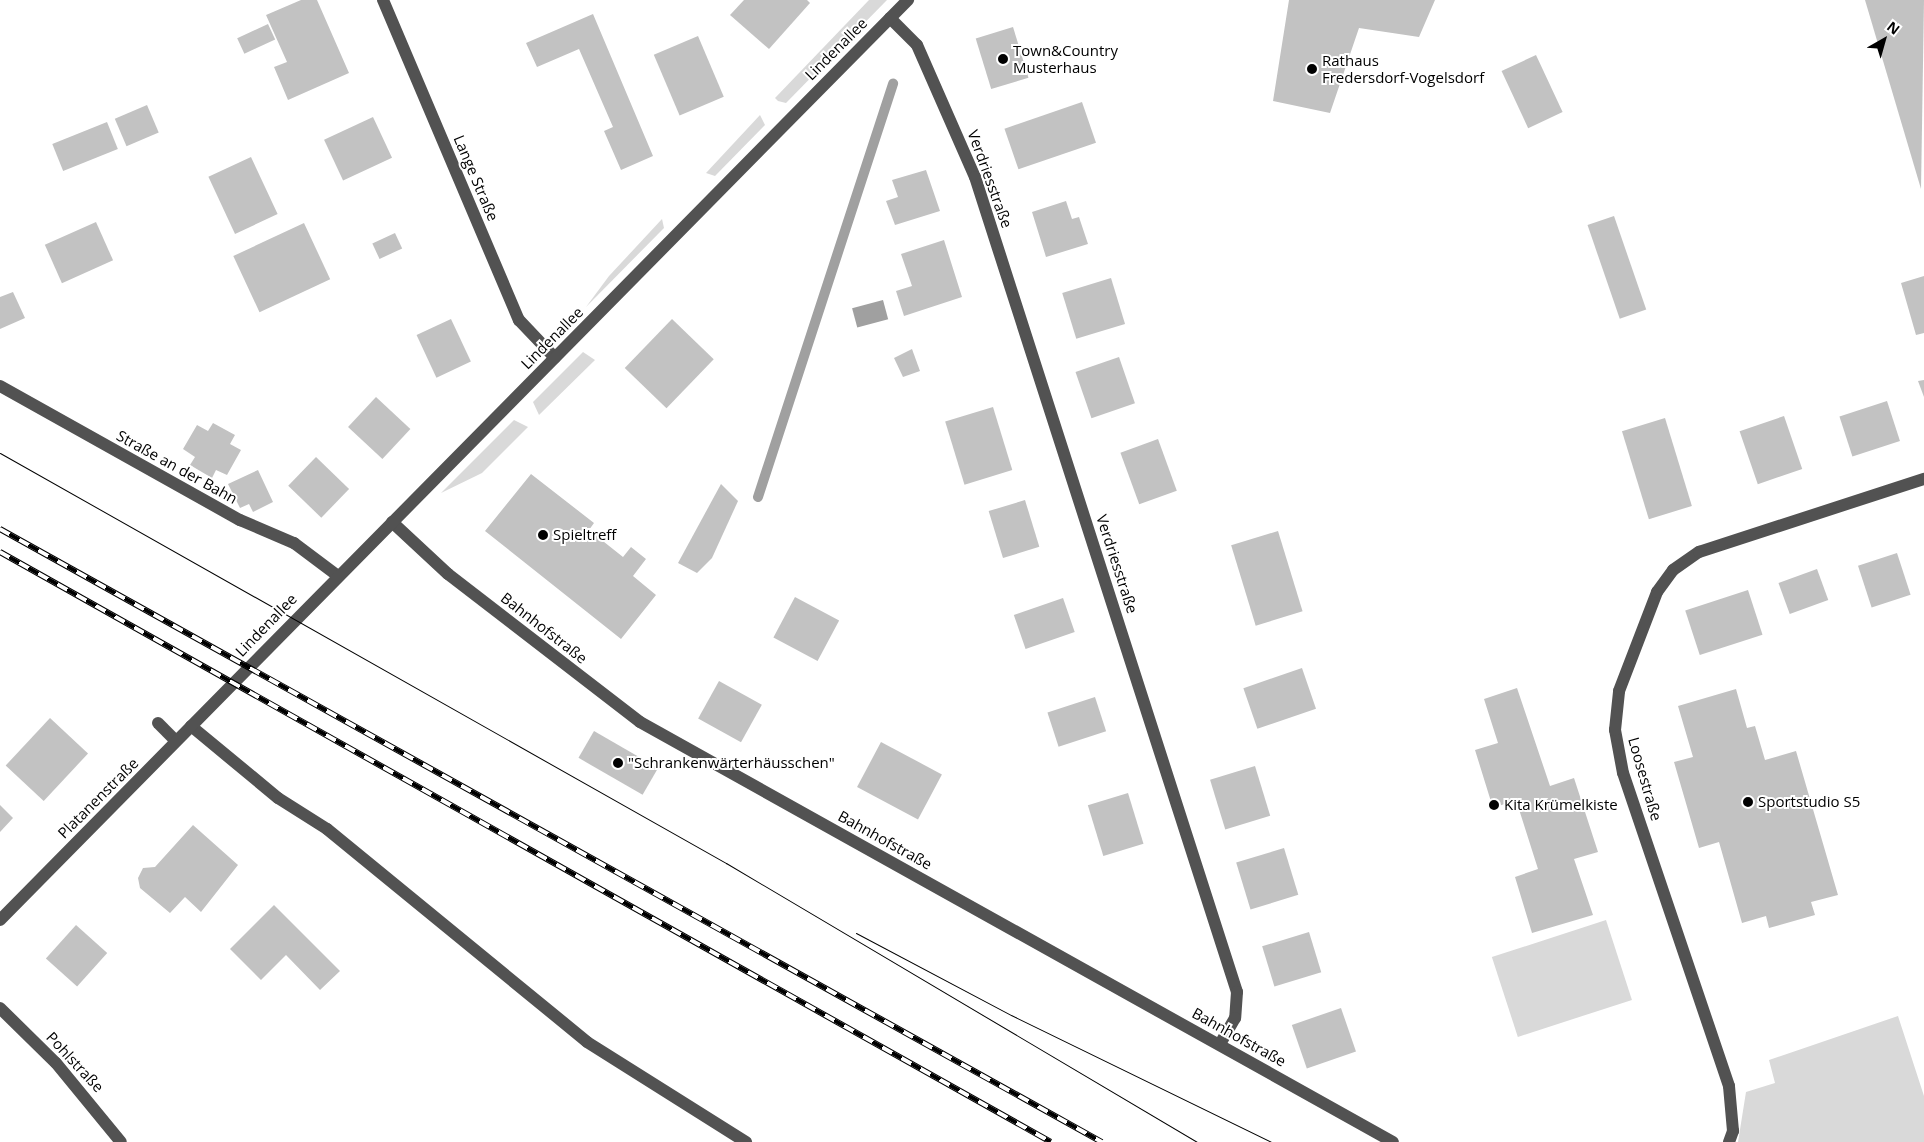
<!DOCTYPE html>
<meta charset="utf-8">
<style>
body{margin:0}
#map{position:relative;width:1924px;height:1142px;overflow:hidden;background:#fff;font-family:"Open Sans",sans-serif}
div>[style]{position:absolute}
.green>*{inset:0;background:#d9d9d9;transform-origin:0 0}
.water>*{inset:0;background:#a0a0a0;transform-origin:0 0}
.stream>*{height:10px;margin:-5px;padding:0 5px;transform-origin:5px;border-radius:5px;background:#a0a0a0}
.building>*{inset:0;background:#c2c2c2;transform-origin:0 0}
.minor>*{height:12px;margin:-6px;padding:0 6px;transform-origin:6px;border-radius:6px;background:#525252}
.tram>*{height:1px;margin:-0.5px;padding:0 0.5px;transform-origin:0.5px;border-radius:0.5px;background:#000}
.rail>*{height:5.5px;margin-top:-2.75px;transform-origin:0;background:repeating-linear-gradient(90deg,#fff 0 11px,#000 0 22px);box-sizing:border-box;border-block:1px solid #000}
.dots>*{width:14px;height:14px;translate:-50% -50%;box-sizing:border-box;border:2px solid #fff;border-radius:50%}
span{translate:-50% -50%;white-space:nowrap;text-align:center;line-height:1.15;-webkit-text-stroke:4px #fff;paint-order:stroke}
.street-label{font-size:15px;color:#000}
.poi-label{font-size:15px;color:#000}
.left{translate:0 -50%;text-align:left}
.north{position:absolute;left:1859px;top:15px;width:50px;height:50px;-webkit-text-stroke:4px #fff;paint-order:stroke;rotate:38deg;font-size:14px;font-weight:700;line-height:20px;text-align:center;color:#000}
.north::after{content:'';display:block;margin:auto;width:18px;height:22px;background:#000;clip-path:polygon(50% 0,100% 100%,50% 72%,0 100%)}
</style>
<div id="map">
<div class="green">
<i style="clip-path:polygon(869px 0,887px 0,786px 103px,778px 101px,775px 98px)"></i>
<i style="clip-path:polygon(760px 115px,765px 125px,715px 176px,706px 173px)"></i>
<i style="clip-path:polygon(662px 219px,664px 228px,586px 307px,609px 276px)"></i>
<i style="clip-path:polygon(583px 352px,595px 360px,539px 415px,533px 402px)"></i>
<i style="clip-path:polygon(514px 420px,528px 427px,482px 473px,441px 493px)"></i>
<i style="left:1606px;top:920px;width:84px;height:120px;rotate:72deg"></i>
<i style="clip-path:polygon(1898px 1016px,1924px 1096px,1924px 1142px,1738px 1142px,1746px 1092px,1775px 1083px,1769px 1060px)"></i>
</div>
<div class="water">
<i style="left:883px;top:300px;width:20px;height:32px;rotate:75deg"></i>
</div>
<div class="stream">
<i style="left:758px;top:497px;width:435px;rotate:-71.9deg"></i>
</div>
<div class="building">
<i style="clip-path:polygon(301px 0,317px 0,349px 73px,288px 100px,274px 67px,287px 62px,266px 15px)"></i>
<i style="clip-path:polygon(744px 0,807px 0,810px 3px,769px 49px,730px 15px)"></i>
<i style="clip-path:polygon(1289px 0,1435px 0,1419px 37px,1359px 28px,1330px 113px,1273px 101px)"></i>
<i style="clip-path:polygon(1865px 0,1924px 0,1921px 189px)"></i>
<i style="clip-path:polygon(593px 14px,653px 156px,621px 170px,604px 131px,613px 127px,579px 49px,537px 67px,526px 43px)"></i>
<i style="left:268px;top:24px;width:17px;height:34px;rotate:65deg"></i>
<i style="left:1013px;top:27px;width:53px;height:39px;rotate:73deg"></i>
<i style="left:698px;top:36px;width:66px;height:48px;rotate:67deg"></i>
<i style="left:1536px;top:55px;width:63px;height:38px;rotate:65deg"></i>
<i style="left:1082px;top:102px;width:43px;height:82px;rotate:71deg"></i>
<i style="left:147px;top:105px;width:30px;height:35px;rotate:67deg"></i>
<i style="left:373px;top:117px;width:45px;height:54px;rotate:65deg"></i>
<i style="left:107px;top:122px;width:29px;height:59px;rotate:68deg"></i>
<i style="left:251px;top:157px;width:63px;height:47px;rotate:65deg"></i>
<i style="clip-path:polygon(926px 170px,940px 211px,895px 225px,886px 201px,898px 197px,892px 180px)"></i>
<i style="clip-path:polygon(1066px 201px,1072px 219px,1079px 217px,1088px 244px,1046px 257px,1032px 212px)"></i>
<i style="left:1614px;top:216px;width:99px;height:28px;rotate:71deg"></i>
<i style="left:96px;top:222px;width:42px;height:56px;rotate:66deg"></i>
<i style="left:304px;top:223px;width:62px;height:78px;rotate:65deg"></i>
<i style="left:395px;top:233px;width:17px;height:25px;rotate:65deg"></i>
<i style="clip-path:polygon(944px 240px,962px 297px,904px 316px,896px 291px,912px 286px,901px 254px)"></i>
<i style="clip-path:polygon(1924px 276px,1924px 333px,1916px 335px,1901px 283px)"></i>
<i style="left:1111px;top:278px;width:48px;height:51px;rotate:73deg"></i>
<i style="clip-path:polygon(13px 292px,25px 318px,0 329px,0 297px)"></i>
<i style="left:451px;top:319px;width:47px;height:38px;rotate:65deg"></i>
<i style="left:672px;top:319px;width:58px;height:68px;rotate:44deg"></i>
<i style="clip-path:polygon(912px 349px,920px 371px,903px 377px,894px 358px)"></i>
<i style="left:1119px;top:357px;width:49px;height:46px;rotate:71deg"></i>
<i style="clip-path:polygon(1924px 380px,1924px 397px,1918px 381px)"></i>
<i style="left:376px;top:397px;width:47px;height:41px;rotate:43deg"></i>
<i style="left:1887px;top:401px;width:42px;height:50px;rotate:72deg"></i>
<i style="left:993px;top:407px;width:66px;height:50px;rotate:73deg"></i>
<i style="left:1784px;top:416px;width:56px;height:47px;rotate:71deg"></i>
<i style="left:1665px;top:418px;width:92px;height:45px;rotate:73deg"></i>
<i style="clip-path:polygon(213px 423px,235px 435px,230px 444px,241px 450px,227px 475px,216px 470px,212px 478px,190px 465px,195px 457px,183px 449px,197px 425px,208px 431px)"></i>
<i style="left:1158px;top:439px;width:55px;height:40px;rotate:70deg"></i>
<i style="left:316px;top:457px;width:46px;height:40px;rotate:44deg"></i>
<i style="clip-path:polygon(258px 470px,273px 502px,253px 512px,249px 504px,240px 508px,228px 484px)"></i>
<i style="clip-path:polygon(531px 474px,594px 523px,589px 530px,623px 557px,631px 547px,646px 559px,633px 576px,656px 595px,621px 639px,485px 531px)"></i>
<i style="clip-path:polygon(721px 484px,738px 501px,712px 558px,697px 573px,678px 563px)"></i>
<i style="left:1025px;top:500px;width:49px;height:38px;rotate:73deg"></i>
<i style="left:1278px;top:531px;width:84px;height:49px;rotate:73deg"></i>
<i style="left:1897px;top:553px;width:44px;height:41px;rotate:72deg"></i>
<i style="left:1817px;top:569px;width:33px;height:41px;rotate:70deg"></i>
<i style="left:1748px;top:590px;width:47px;height:66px;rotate:72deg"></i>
<i style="left:795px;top:597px;width:50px;height:46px;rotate:28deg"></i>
<i style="left:1063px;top:598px;width:36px;height:52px;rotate:71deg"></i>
<i style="left:1302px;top:668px;width:43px;height:62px;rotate:71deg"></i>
<i style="left:719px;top:681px;width:49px;height:43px;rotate:29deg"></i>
<i style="clip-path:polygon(1517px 688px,1550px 786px,1574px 778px,1598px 852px,1574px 859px,1593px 915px,1532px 933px,1515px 877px,1538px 869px,1516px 800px,1493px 808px,1475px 750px,1498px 743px,1484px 699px)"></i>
<i style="clip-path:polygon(1736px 689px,1747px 728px,1755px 726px,1765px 760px,1796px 751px,1838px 895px,1811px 902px,1815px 915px,1769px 928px,1766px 916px,1742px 923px,1719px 842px,1699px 848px,1674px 762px,1693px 757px,1678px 706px)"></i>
<i style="left:1095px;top:697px;width:36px;height:50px;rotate:72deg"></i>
<i style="left:50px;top:718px;width:52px;height:65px;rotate:43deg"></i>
<i style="left:594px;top:731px;width:74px;height:31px;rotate:30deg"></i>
<i style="left:881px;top:742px;width:69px;height:51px;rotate:28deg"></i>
<i style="left:1255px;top:766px;width:52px;height:47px;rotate:73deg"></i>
<i style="left:1128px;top:793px;width:53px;height:42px;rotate:73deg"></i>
<i style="clip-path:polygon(0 805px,13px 818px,0 832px)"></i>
<i style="clip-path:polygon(193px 825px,238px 865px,201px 912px,185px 897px,170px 913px,140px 888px,138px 878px,143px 868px,155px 867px)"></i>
<i style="left:1284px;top:848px;width:49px;height:50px;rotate:73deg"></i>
<i style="clip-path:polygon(274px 905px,340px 971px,320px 990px,286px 955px,261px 980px,230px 949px)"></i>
<i style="left:76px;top:925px;width:42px;height:45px;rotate:42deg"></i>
<i style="left:1309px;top:932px;width:42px;height:49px;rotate:73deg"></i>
<i style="left:1341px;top:1008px;width:46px;height:52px;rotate:71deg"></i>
</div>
<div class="minor">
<i style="left:383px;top:0;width:348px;rotate:67deg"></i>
<i style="left:519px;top:320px;width:52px;rotate:46.5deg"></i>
<i style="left:890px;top:18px;width:38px;rotate:45deg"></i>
<i style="left:917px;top:45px;width:144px;rotate:66.3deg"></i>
<i style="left:975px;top:177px;width:856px;rotate:72.18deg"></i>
<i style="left:1237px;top:992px;width:26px;rotate:94deg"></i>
<i style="left:1235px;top:1018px;width:30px;rotate:120deg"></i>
<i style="left:0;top:386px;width:275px;rotate:29.2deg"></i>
<i style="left:240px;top:520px;width:59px;rotate:23.1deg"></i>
<i style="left:294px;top:543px;width:55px;rotate:36.9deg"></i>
<i style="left:392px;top:522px;width:76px;rotate:42.9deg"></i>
<i style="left:448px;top:574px;width:242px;rotate:37.6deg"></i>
<i style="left:640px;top:722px;width:862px;rotate:29.15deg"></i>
<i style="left:158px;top:723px;width:25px;rotate:45deg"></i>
<i style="left:191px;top:726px;width:113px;rotate:39.6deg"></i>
<i style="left:278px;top:798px;width:58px;rotate:32.3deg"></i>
<i style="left:327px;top:829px;width:336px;rotate:39.3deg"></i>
<i style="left:587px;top:1042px;width:188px;rotate:32.2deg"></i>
<i style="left:0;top:920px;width:1293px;rotate:-45.38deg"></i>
<i style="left:0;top:1008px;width:78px;rotate:44.5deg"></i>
<i style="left:56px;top:1063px;width:102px;rotate:50.6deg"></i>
<i style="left:1729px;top:1142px;width:12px;rotate:-70deg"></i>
<i style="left:1733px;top:1131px;width:45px;rotate:-95.1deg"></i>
<i style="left:1729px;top:1086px;width:330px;rotate:-108.7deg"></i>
<i style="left:1623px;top:773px;width:44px;rotate:-100.5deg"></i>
<i style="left:1615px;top:730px;width:39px;rotate:-84deg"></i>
<i style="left:1619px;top:691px;width:106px;rotate:-69deg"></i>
<i style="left:1657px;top:592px;width:27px;rotate:-54deg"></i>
<i style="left:1673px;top:570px;width:32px;rotate:-35deg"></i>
<i style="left:1699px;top:552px;width:237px;rotate:-18deg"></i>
</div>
<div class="tram">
<i style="left:0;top:453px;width:834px;rotate:29.46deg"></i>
<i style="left:726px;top:863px;width:547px;rotate:30.64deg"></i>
<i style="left:856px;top:933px;width:175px;rotate:27.9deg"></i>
<i style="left:1011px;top:1015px;width:289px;rotate:26deg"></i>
</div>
<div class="rail">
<i style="left:0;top:529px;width:1261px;rotate:29.09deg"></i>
<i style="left:0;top:552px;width:1205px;rotate:29.31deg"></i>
</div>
<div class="dots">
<i style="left:1003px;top:59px;background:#000"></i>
<i style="left:1312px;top:69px;background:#000"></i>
<i style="left:543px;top:535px;background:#000"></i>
<i style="left:618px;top:763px;background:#000"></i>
<i style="left:1748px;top:802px;background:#000"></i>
<i style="left:1494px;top:805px;background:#000"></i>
</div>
<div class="street-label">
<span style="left:836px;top:49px;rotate:-45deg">Lindenallee</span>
<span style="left:476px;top:178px;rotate:67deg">Lange Straße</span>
<span style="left:990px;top:179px;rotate:70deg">Verdriesstraße</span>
<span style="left:552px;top:338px;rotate:-45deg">Lindenallee</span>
<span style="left:177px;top:467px;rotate:29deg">Straße an der Bahn</span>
<span style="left:1117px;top:564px;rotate:72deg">Verdriesstraße</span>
<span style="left:266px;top:625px;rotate:-46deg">Lindenallee</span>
<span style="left:544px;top:628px;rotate:38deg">Bahnhofstraße</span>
<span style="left:1645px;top:779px;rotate:74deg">Loosestraße</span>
<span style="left:98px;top:798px;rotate:-45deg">Platanenstraße</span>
<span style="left:885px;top:840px;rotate:29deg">Bahnhofstraße</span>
<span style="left:1239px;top:1037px;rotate:29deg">Bahnhofstraße</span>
<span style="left:75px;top:1062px;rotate:47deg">Pohlstraße</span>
</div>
<div class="poi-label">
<span class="left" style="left:1013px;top:59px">Town&amp;Country<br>Musterhaus</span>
<span class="left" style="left:1322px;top:69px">Rathaus<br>Fredersdorf-Vogelsdorf</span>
<span class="left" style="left:553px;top:535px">Spieltreff</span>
<span class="left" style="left:628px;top:763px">"Schrankenwärterhäusschen"</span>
<span class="left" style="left:1758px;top:802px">Sportstudio S5</span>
<span class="left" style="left:1504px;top:805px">Kita Krümelkiste</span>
</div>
<div class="north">N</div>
</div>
